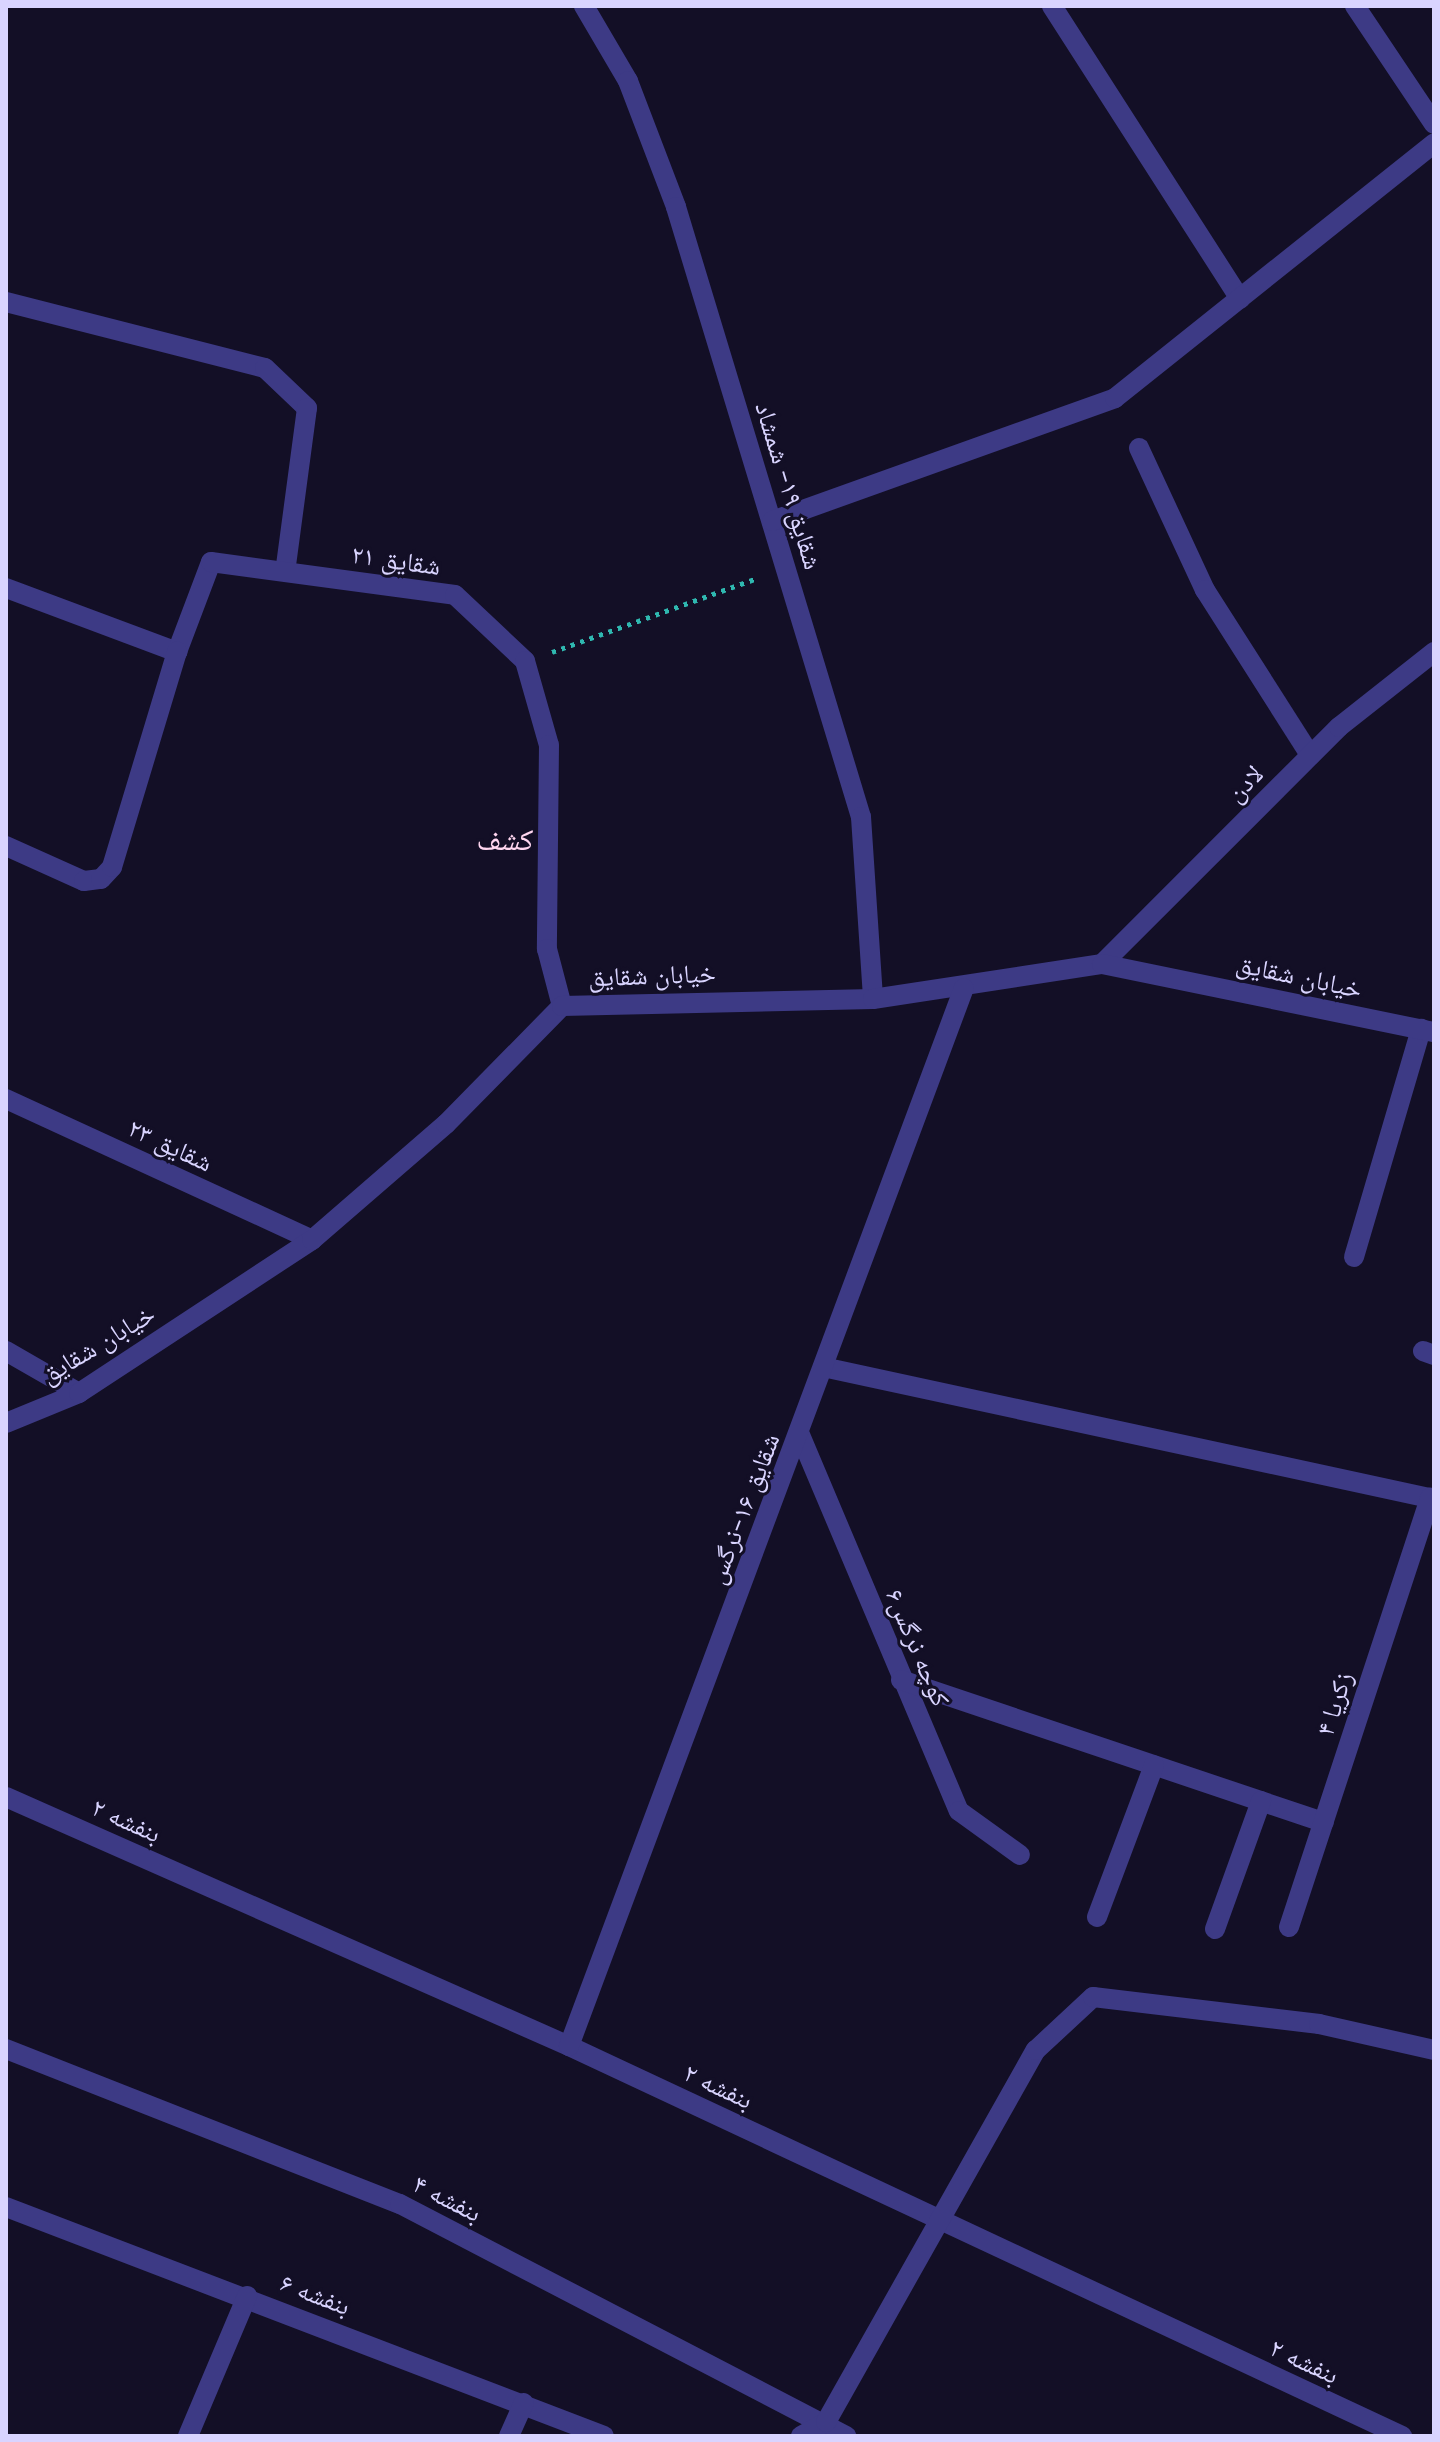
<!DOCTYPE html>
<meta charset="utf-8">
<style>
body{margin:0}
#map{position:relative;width:1440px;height:2442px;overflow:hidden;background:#130f26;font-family:"DM Sans","Noto Naskh Arabic",sans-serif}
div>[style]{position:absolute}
.path>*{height:5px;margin-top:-2.5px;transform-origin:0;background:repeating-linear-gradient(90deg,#2fb8b0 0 4px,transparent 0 10px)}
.minor>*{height:20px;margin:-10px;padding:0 10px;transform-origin:10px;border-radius:10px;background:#3d3a85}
span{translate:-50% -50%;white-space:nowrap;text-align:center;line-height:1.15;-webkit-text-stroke:6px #130f26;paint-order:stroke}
.street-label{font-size:26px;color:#d9d4ff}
.quarter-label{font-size:30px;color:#ffd6f0}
.frame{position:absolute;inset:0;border:8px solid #d9d4ff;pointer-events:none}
</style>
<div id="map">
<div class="path">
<i style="left:552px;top:652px;width:218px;rotate:-19.8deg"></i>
</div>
<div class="minor">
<i style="left:584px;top:6px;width:87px;rotate:59.6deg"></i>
<i style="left:628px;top:81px;width:135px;rotate:69.1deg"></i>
<i style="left:676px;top:207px;width:637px;rotate:73.13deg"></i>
<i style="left:861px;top:817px;width:182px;rotate:86.2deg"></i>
<i style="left:1052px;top:6px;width:348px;rotate:57.3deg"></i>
<i style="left:1355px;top:6px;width:142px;rotate:56.2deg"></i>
<i style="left:6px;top:302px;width:267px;rotate:14.3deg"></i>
<i style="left:265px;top:368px;width:58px;rotate:43.6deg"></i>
<i style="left:307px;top:408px;width:165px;rotate:97.6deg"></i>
<i style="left:1139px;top:448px;width:157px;rotate:65.1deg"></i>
<i style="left:1205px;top:590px;width:196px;rotate:57.5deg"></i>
<i style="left:772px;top:521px;width:364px;rotate:-19.7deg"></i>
<i style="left:1115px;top:398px;width:408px;rotate:-38.6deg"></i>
<i style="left:6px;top:588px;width:183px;rotate:20.5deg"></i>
<i style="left:177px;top:652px;width:96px;rotate:-69.3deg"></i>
<i style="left:211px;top:562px;width:246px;rotate:7.7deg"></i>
<i style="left:455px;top:595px;width:96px;rotate:43.3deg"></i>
<i style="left:525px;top:661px;width:87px;rotate:74.1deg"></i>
<i style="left:549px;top:745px;width:204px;rotate:90.6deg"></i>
<i style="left:547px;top:949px;width:59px;rotate:75.3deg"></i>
<i style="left:6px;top:846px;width:85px;rotate:24.2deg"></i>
<i style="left:84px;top:881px;width:17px;rotate:-7deg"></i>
<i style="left:101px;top:879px;width:16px;rotate:-47deg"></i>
<i style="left:112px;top:867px;width:225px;rotate:-73.2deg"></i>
<i style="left:1102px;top:964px;width:335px;rotate:-45deg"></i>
<i style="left:1339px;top:727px;width:121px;rotate:-38.3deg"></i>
<i style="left:6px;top:1099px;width:337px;rotate:24.7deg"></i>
<i style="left:1354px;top:1257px;width:238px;rotate:-73.6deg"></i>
<i style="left:6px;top:1351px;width:84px;rotate:29.9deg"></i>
<i style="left:1423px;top:1351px;width:12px;rotate:20deg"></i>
<i style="left:823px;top:1367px;width:625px;rotate:12.19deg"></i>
<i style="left:6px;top:1423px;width:79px;rotate:-22.3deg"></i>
<i style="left:79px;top:1393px;width:279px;rotate:-33.3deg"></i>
<i style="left:312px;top:1240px;width:177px;rotate:-40.9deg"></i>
<i style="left:446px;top:1124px;width:165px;rotate:-45.5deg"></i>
<i style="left:562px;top:1006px;width:311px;rotate:-1.3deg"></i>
<i style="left:873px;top:999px;width:232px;rotate:-8.7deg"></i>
<i style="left:1102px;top:964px;width:339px;rotate:11.6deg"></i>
<i style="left:800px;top:1435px;width:408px;rotate:67.1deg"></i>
<i style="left:959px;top:1811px;width:75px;rotate:35.8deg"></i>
<i style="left:901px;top:1680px;width:446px;rotate:18.6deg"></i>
<i style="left:6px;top:1797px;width:616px;rotate:23.86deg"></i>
<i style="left:569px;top:2046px;width:920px;rotate:25.09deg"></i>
<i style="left:1097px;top:1917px;width:162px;rotate:-69.4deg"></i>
<i style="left:1289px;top:1927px;width:452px;rotate:-71.8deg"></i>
<i style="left:1215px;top:1929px;width:136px;rotate:-70.2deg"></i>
<i style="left:569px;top:2046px;width:1129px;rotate:-69.53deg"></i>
<i style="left:6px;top:2049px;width:423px;rotate:21.5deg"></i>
<i style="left:400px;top:2204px;width:503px;rotate:27.48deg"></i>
<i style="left:6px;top:2207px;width:640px;rotate:20.95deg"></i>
<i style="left:188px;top:2436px;width:152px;rotate:-67.1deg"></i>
<i style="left:509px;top:2436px;width:36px;rotate:-66deg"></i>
<i style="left:801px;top:2436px;width:29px;rotate:-29deg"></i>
<i style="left:826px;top:2422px;width:427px;rotate:-60.6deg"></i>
<i style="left:1036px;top:2050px;width:78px;rotate:-42.9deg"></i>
<i style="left:1093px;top:1997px;width:228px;rotate:6.8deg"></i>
<i style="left:1319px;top:2024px;width:118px;rotate:12.7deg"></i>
</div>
<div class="street-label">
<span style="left:788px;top:486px;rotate:73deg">شقایق ۱۹- شمشاد</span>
<span style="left:396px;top:561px;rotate:8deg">شقایق ۲۱</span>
<span style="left:1245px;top:784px;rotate:-45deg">لادن</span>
<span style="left:652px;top:976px;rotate:-2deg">خیابان شقایق</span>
<span style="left:1299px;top:977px;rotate:12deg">خیابان شقایق</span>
<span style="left:170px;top:1146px;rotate:25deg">شقایق ۲۳</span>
<span style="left:98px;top:1345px;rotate:-31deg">خیابان شقایق</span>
<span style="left:744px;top:1509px;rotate:-69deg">شقایق ۱۶-نرگس</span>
<span style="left:917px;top:1648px;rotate:67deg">کوچه نرگس۶</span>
<span style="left:1335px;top:1704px;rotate:-72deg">زکریا ۴</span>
<span style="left:126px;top:1821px;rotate:24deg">بنفشه ۲</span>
<span style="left:718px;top:2087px;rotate:25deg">بنفشه ۲</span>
<span style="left:447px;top:2199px;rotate:27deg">بنفشه ۴</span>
<span style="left:315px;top:2295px;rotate:21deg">بنفشه ۶</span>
<span style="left:1304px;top:2362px;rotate:25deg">بنفشه ۲</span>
</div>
<div class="quarter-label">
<span style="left:505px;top:840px">کشف</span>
</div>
<div class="frame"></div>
</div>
